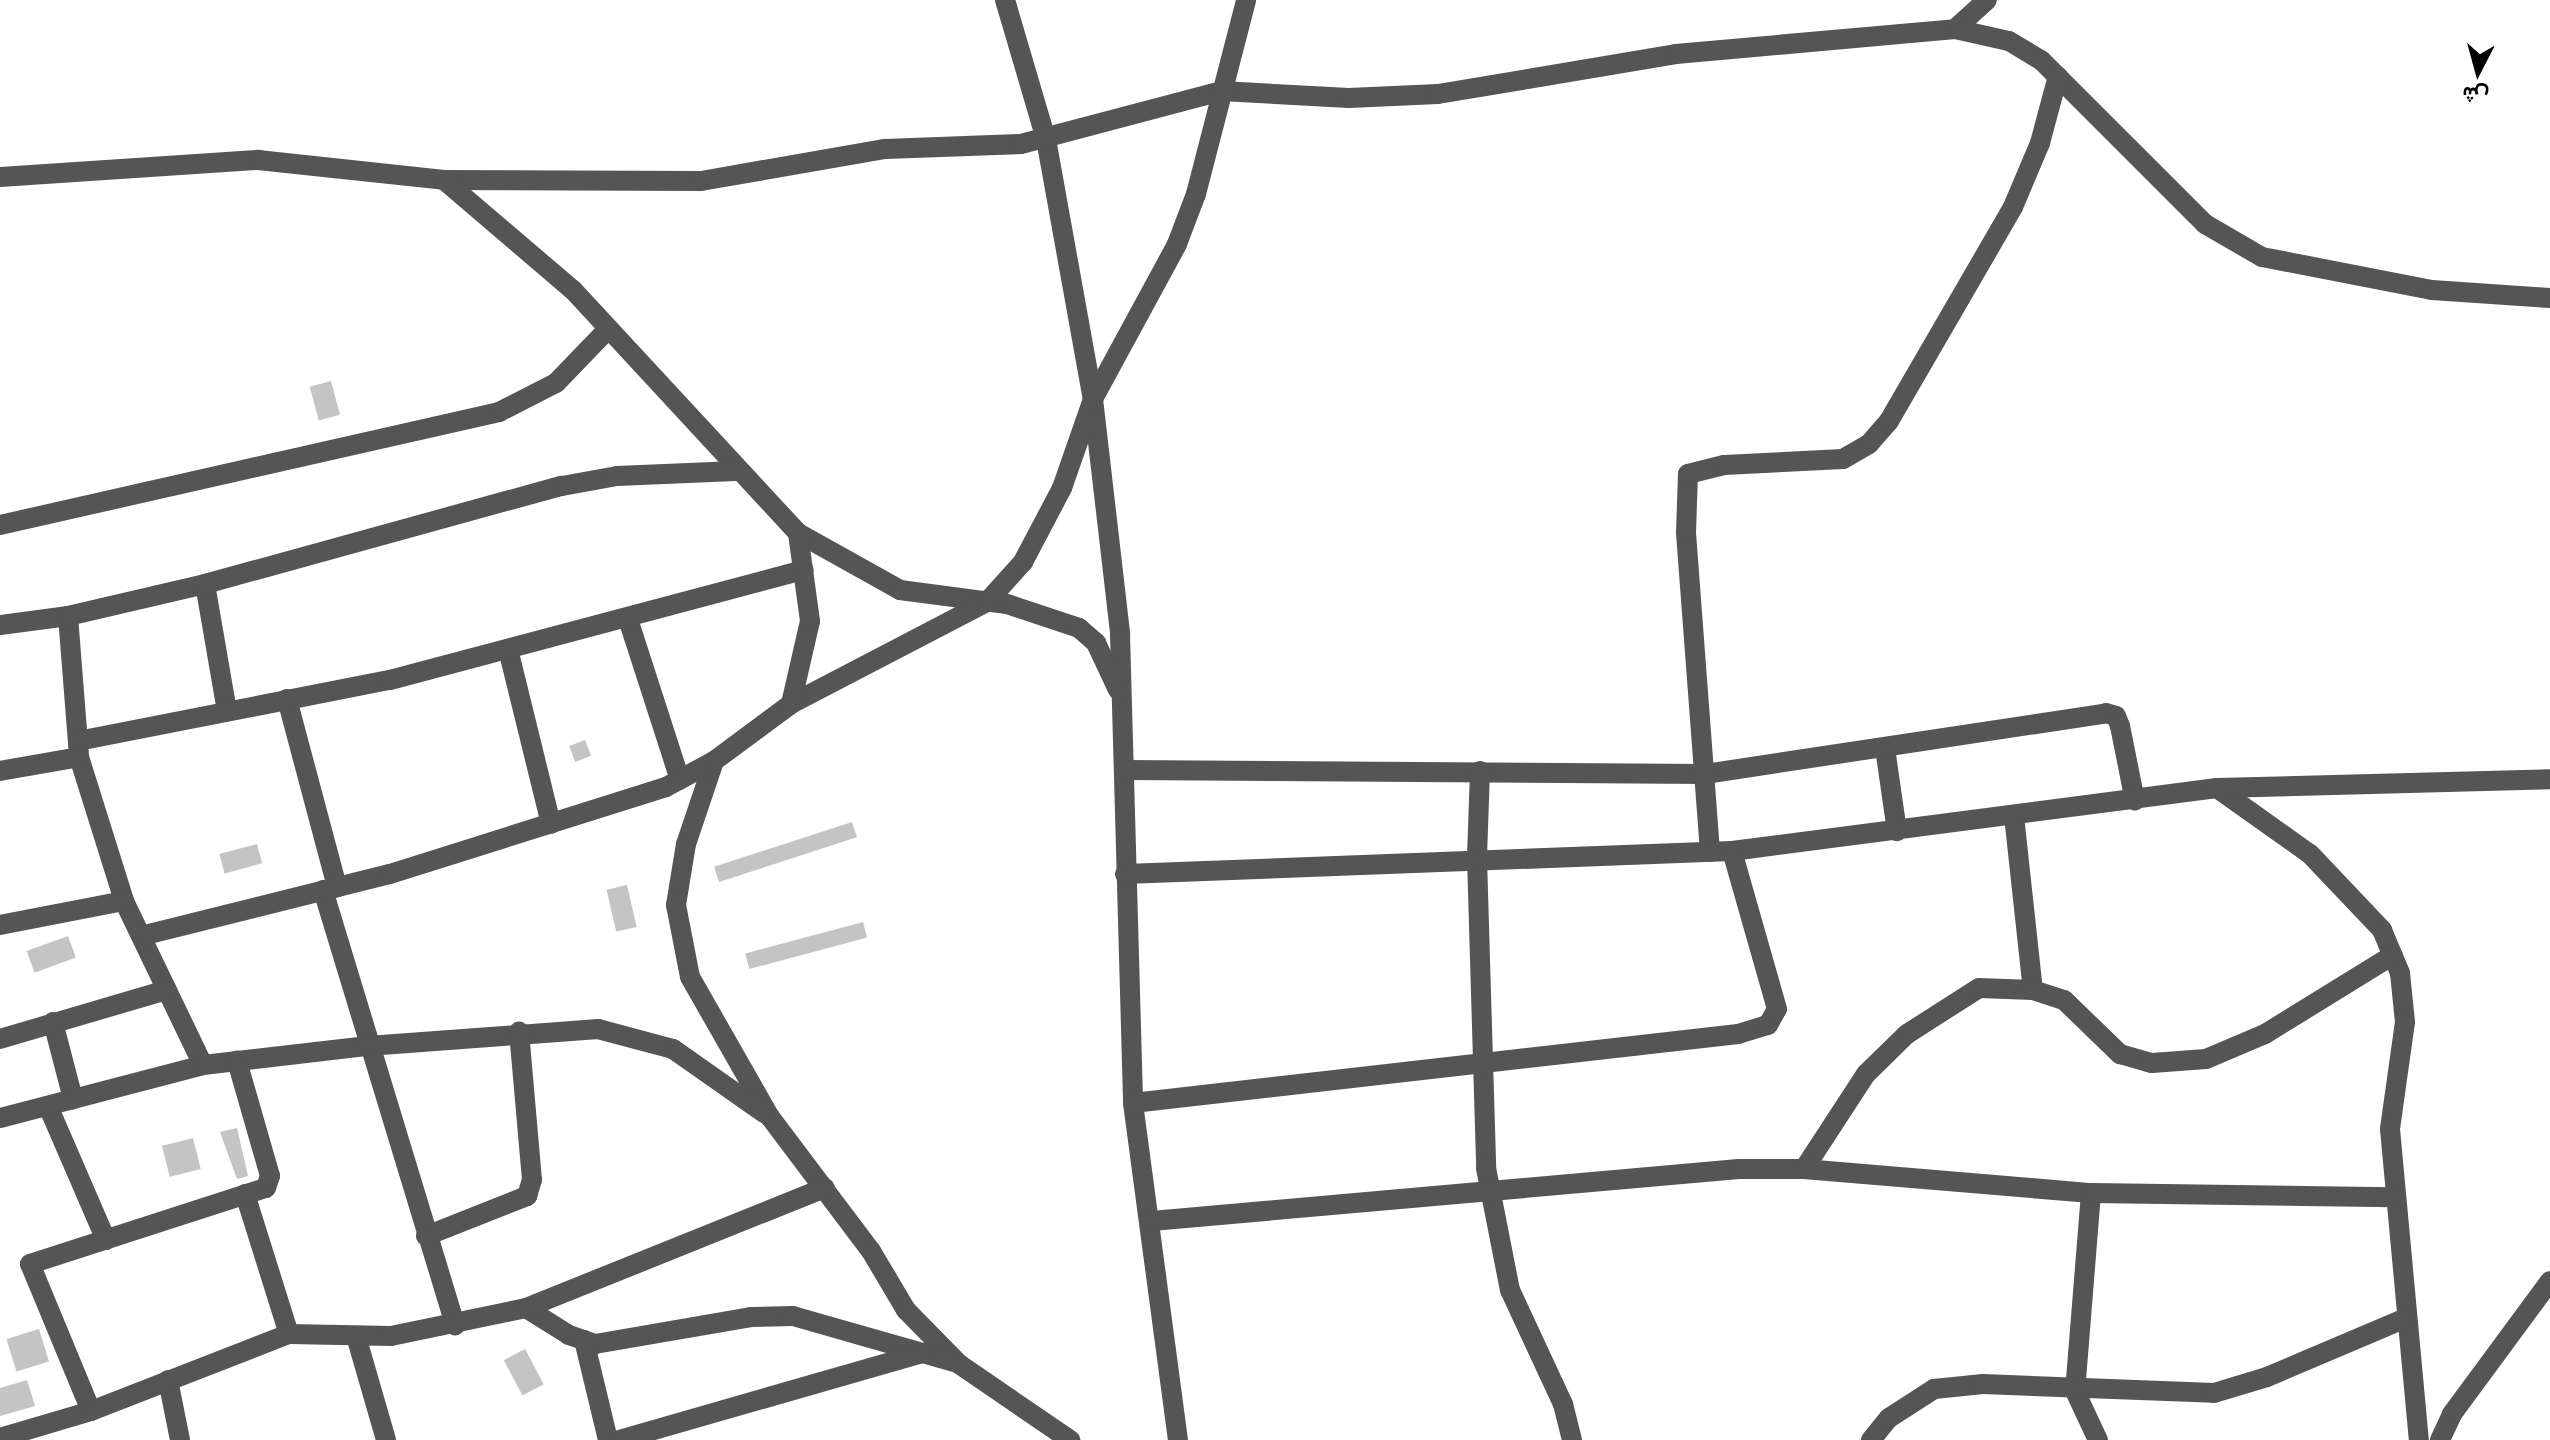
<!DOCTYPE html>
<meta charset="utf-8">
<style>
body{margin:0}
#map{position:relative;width:2550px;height:1440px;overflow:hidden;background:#fff;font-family:Inter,Vazirmatn,sans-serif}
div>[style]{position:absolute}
.building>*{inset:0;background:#c4c4c4;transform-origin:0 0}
.minor>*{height:20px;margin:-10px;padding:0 10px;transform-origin:10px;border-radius:10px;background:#555}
span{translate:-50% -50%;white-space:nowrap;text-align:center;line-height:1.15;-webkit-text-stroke:6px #fff;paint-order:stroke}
.north{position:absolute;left:2438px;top:32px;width:80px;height:80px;-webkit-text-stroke:6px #fff;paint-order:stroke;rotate:186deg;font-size:22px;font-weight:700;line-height:32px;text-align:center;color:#000}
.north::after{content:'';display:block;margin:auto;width:28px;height:36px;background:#000;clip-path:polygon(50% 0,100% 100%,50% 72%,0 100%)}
</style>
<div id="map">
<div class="building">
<i style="left:331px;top:381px;width:35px;height:22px;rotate:75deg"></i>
<i style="left:585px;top:740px;width:17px;height:17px;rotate:69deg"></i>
<i style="left:852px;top:822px;width:16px;height:145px;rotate:72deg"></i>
<i style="left:257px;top:844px;width:20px;height:39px;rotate:75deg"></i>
<i style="left:627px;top:885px;width:43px;height:21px;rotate:77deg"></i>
<i style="left:863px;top:922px;width:16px;height:122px;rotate:75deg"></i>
<i style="left:68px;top:936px;width:23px;height:44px;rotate:70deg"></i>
<i style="clip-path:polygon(237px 1128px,248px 1176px,237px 1179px,220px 1132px)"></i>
<i style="left:193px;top:1138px;width:32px;height:32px;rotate:76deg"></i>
<i style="left:39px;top:1329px;width:34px;height:34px;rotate:73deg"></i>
<i style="left:525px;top:1349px;width:40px;height:24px;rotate:62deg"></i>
<i style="clip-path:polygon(27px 1380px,35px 1406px,0 1416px,0 1388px)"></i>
</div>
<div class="minor">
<i style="left:1005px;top:0;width:145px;rotate:73.6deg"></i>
<i style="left:1046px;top:139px;width:264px;rotate:79.8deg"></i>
<i style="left:1093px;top:399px;width:237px;rotate:83.4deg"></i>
<i style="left:1120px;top:634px;width:469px;rotate:88.4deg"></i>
<i style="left:1133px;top:1103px;width:340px;rotate:82.4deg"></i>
<i style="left:1955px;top:29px;width:43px;rotate:-42.2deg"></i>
<i style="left:0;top:177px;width:259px;rotate:-3.8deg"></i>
<i style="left:258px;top:160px;width:187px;rotate:6.1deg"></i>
<i style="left:444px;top:180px;width:257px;rotate:0.2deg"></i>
<i style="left:701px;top:181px;width:187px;rotate:-9.9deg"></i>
<i style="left:885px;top:149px;width:136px;rotate:-2.1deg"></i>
<i style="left:1021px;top:144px;width:207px;rotate:-14.8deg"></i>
<i style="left:1221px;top:91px;width:128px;rotate:3.1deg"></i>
<i style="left:1349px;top:98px;width:89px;rotate:-2.6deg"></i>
<i style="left:1438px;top:94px;width:241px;rotate:-9.5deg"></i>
<i style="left:1676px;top:54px;width:280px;rotate:-5.1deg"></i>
<i style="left:1955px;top:29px;width:55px;rotate:12.5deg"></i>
<i style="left:2009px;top:41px;width:37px;rotate:31deg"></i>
<i style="left:2041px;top:60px;width:232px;rotate:45deg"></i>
<i style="left:2205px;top:224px;width:66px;rotate:30.1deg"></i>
<i style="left:2262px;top:257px;width:173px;rotate:11deg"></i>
<i style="left:2432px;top:290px;width:118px;rotate:3.9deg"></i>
<i style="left:444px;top:180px;width:170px;rotate:40.5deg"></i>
<i style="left:573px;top:290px;width:331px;rotate:47.2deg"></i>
<i style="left:798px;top:533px;width:117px;rotate:29.2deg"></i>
<i style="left:900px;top:590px;width:108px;rotate:7.5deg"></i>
<i style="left:1007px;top:604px;width:76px;rotate:18.4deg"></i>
<i style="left:1079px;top:628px;width:23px;rotate:41deg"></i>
<i style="left:1096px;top:643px;width:52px;rotate:64.9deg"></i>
<i style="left:0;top:525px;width:512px;rotate:-12.76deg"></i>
<i style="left:499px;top:412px;width:64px;rotate:-27deg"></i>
<i style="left:556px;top:383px;width:75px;rotate:-46.1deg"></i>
<i style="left:205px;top:584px;width:129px;rotate:80.2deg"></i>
<i style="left:68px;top:616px;width:141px;rotate:85.5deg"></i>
<i style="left:79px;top:757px;width:151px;rotate:72.6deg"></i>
<i style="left:124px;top:901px;width:182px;rotate:64.3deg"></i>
<i style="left:628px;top:619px;width:169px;rotate:72.1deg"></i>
<i style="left:0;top:625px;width:69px;rotate:-7.5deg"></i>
<i style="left:68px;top:616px;width:141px;rotate:-13.1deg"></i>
<i style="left:205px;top:584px;width:370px;rotate:-15.4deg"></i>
<i style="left:562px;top:486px;width:56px;rotate:-10.3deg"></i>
<i style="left:617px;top:476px;width:119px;rotate:-2.4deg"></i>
<i style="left:508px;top:649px;width:180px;rotate:76.2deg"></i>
<i style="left:287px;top:699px;width:195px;rotate:75.1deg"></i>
<i style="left:791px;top:704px;width:221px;rotate:-27.5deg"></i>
<i style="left:987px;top:602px;width:54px;rotate:-48deg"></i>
<i style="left:1023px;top:562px;width:84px;rotate:-62.2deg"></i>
<i style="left:1062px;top:488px;width:94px;rotate:-70.8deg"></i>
<i style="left:1093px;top:399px;width:176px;rotate:-61.5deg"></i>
<i style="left:1177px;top:244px;width:53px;rotate:-69.2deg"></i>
<i style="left:1196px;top:194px;width:200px;rotate:-75.5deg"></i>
<i style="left:78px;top:741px;width:318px;rotate:-11.1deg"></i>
<i style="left:390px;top:680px;width:428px;rotate:-14.9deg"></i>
<i style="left:1885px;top:748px;width:84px;rotate:81.8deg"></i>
<i style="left:714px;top:761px;width:88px;rotate:108.6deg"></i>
<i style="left:686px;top:844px;width:62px;rotate:99.3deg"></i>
<i style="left:676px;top:905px;width:73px;rotate:79deg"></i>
<i style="left:690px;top:977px;width:161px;rotate:60.3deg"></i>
<i style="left:770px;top:1117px;width:168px;rotate:53deg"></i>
<i style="left:871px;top:1251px;width:69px;rotate:59.3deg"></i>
<i style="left:906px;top:1310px;width:76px;rotate:45.5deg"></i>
<i style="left:959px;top:1364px;width:135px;rotate:34.4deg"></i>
<i style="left:1124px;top:770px;width:581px;rotate:0.39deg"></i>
<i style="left:1705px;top:774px;width:406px;rotate:-8.6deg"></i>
<i style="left:2106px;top:713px;width:10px;rotate:17deg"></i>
<i style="left:2116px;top:716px;width:11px;rotate:68deg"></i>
<i style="left:2120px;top:726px;width:76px;rotate:78.7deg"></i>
<i style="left:0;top:771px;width:80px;rotate:-10deg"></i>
<i style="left:1480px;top:771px;width:87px;rotate:92deg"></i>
<i style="left:1477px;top:858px;width:310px;rotate:88.3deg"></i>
<i style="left:1486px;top:1168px;width:124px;rotate:78.9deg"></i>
<i style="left:1510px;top:1290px;width:126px;rotate:65.1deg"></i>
<i style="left:1563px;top:1404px;width:37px;rotate:76deg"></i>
<i style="left:2217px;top:788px;width:114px;rotate:35.4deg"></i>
<i style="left:2310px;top:854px;width:105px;rotate:46.5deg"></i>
<i style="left:2382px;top:930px;width:47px;rotate:67.3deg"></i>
<i style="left:2400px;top:973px;width:49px;rotate:84.2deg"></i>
<i style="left:2405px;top:1022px;width:108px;rotate:98deg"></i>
<i style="left:2390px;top:1129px;width:312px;rotate:84.7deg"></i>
<i style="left:2014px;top:816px;width:175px;rotate:83.8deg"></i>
<i style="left:1710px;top:852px;width:320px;rotate:-94.3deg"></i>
<i style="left:1686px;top:533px;width:59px;rotate:-88.1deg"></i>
<i style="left:1688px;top:474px;width:37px;rotate:-14deg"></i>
<i style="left:1724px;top:465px;width:119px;rotate:-2.9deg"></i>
<i style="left:1843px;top:459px;width:30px;rotate:-30deg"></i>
<i style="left:1869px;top:444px;width:30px;rotate:-49deg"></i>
<i style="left:1889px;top:421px;width:247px;rotate:-59.9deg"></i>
<i style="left:2013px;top:207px;width:69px;rotate:-67.1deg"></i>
<i style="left:2040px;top:143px;width:69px;rotate:-75deg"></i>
<i style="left:1125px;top:874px;width:607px;rotate:-2.17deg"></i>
<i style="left:1732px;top:851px;width:489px;rotate:-7.4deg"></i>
<i style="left:2217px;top:788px;width:333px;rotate:-1.5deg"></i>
<i style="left:323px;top:890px;width:455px;rotate:73.1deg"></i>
<i style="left:0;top:925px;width:126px;rotate:-11deg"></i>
<i style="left:145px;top:935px;width:252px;rotate:-14deg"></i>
<i style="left:390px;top:874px;width:289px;rotate:-17.5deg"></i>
<i style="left:666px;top:787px;width:55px;rotate:-28.4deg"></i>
<i style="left:714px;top:761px;width:96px;rotate:-36.5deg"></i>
<i style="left:791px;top:704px;width:85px;rotate:-77.1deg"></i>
<i style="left:810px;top:621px;width:89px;rotate:-97.8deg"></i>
<i style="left:53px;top:1022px;width:80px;rotate:75.4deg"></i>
<i style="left:0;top:1039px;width:174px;rotate:-16.4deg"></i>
<i style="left:1133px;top:1103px;width:609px;rotate:-6.51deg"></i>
<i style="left:1738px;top:1034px;width:31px;rotate:-17deg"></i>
<i style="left:1768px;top:1025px;width:18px;rotate:-61deg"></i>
<i style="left:1777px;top:1009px;width:164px;rotate:-105.9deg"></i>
<i style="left:48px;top:1106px;width:146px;rotate:66.6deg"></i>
<i style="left:0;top:1118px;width:210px;rotate:-14.6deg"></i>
<i style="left:203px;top:1065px;width:166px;rotate:-6.6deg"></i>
<i style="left:368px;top:1046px;width:231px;rotate:-4.2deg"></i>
<i style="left:598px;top:1029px;width:78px;rotate:14.9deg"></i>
<i style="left:673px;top:1049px;width:111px;rotate:35.1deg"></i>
<i style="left:1804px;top:1169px;width:113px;rotate:-56.9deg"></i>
<i style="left:1866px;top:1074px;width:57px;rotate:-44.3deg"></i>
<i style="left:1907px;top:1034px;width:85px;rotate:-32.6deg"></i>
<i style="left:1979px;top:988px;width:54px;rotate:2.1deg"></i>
<i style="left:2033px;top:990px;width:33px;rotate:18deg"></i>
<i style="left:2064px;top:1000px;width:78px;rotate:44deg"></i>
<i style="left:2120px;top:1054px;width:33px;rotate:16deg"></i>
<i style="left:2152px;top:1063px;width:54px;rotate:-4.2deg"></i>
<i style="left:2206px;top:1059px;width:64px;rotate:-23deg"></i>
<i style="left:2265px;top:1034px;width:150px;rotate:-31.7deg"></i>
<i style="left:2091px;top:1193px;width:199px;rotate:94.6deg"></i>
<i style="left:2075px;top:1391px;width:54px;rotate:64.9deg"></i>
<i style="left:245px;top:1194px;width:147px;rotate:72.6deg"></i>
<i style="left:1152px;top:1221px;width:589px;rotate:-5.06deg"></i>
<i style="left:1739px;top:1169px;width:65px"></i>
<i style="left:1804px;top:1169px;width:288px;rotate:4.8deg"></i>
<i style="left:2091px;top:1193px;width:303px;rotate:0.8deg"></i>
<i style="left:426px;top:1236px;width:109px;rotate:-21.6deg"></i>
<i style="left:527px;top:1196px;width:17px;rotate:-73deg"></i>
<i style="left:532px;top:1180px;width:149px;rotate:-95deg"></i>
<i style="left:526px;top:1308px;width:51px;rotate:32.1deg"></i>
<i style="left:569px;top:1335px;width:28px;rotate:19deg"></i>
<i style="left:595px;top:1344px;width:158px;rotate:-9.8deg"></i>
<i style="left:751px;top:1317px;width:42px;rotate:-1.4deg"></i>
<i style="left:793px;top:1316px;width:168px;rotate:15.9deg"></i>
<i style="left:356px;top:1336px;width:108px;rotate:73.9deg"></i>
<i style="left:584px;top:1340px;width:103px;rotate:76.5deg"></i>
<i style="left:168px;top:1380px;width:61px;rotate:78.7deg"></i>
<i style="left:91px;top:1411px;width:159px;rotate:-112.5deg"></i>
<i style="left:30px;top:1264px;width:248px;rotate:-17.9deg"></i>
<i style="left:266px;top:1188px;width:13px;rotate:-72deg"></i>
<i style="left:270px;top:1176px;width:120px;rotate:-106deg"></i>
<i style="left:0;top:1438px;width:95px;rotate:-16.5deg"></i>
<i style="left:91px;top:1411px;width:212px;rotate:-21.3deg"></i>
<i style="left:289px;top:1334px;width:102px;rotate:1.1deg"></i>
<i style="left:391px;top:1336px;width:138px;rotate:-11.7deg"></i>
<i style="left:526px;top:1308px;width:322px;rotate:-21.9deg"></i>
<i style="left:619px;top:1440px;width:316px;rotate:-16deg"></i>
<i style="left:1871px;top:1440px;width:28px;rotate:-51deg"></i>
<i style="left:1889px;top:1418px;width:54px;rotate:-32.8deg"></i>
<i style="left:1934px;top:1389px;width:49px;rotate:-5.8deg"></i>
<i style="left:1983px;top:1384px;width:231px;rotate:2.2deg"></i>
<i style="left:2214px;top:1393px;width:55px;rotate:-16.8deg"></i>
<i style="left:2267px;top:1377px;width:151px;rotate:-23deg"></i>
<i style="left:2440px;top:1440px;width:29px;rotate:-65deg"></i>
<i style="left:2452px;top:1414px;width:165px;rotate:-53.6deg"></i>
</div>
<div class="north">ش</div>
</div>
